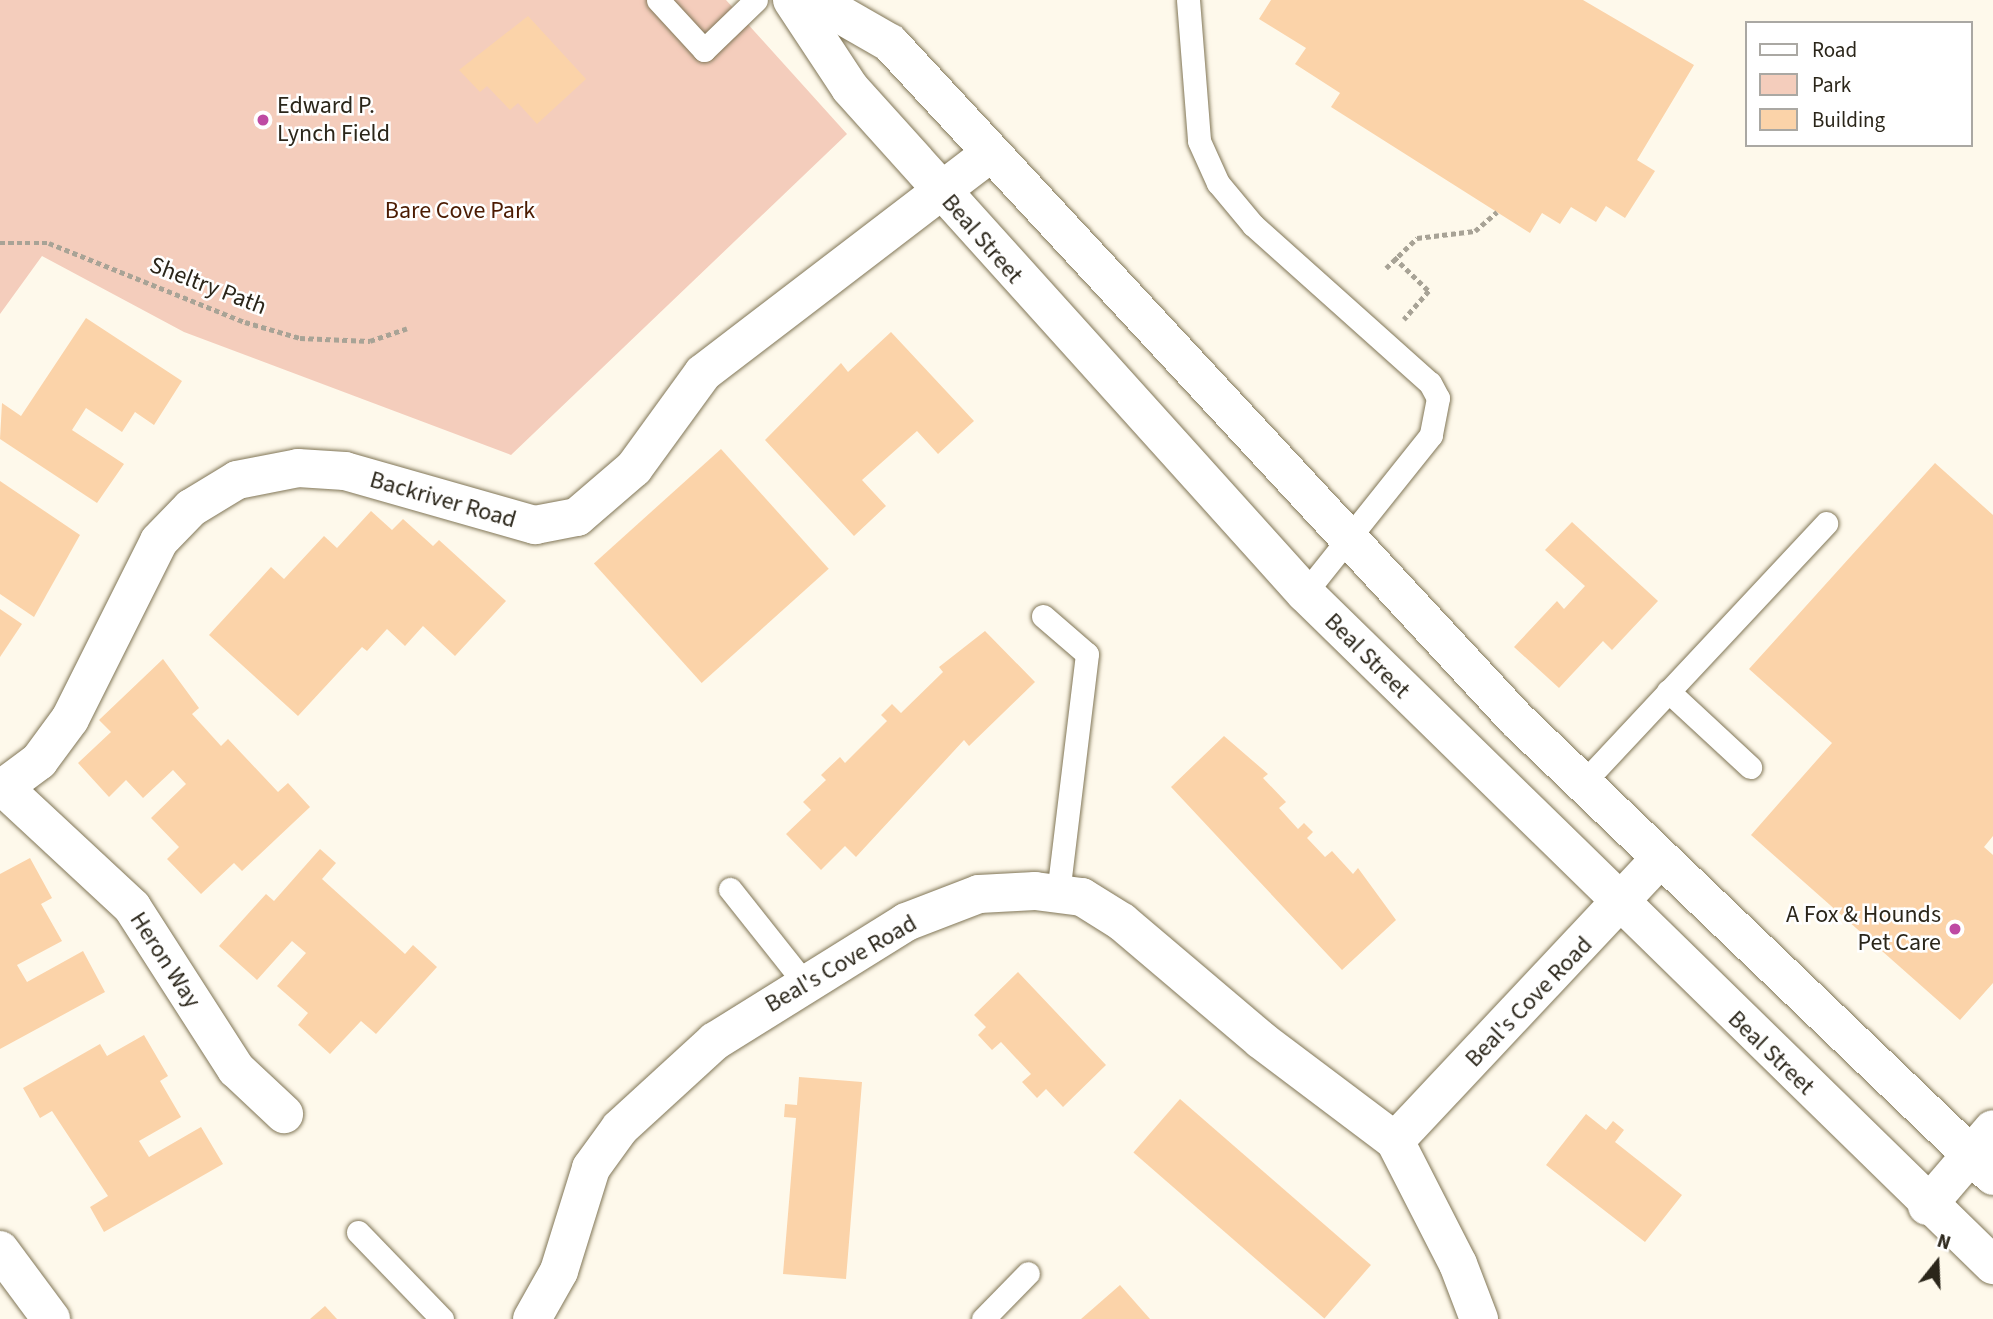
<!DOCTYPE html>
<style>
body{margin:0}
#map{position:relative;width:1993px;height:1319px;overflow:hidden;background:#fef9eb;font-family:"Source Sans 3",sans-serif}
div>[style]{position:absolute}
.green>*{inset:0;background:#f4cdbc}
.building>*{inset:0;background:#fbd3a9;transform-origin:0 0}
.path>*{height:4.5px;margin-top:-2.25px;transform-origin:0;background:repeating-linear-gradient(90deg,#a8a396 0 5px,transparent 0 8.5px)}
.roads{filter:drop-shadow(0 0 2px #817657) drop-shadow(0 0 2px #817657)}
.service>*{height:23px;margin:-11.5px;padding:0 11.5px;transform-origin:11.5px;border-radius:11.5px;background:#fff}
.minor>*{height:38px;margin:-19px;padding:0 19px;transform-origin:19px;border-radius:19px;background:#fff}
.tertiary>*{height:38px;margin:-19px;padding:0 19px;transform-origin:19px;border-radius:19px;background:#fff}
.dots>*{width:19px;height:19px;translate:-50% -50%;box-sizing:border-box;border:4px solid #fff;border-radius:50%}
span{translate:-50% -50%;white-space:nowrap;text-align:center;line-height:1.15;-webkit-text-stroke:5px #fff;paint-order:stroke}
.poi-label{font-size:24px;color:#2b261a}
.left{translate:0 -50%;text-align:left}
.right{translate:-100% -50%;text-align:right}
.park-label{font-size:24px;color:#4b1b02}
.street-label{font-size:24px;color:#2b261a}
.legend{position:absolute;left:1745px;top:21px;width:228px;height:126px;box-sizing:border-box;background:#fff;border:2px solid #aaa8a3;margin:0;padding:9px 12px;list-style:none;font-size:21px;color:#2b261a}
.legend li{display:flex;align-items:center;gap:14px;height:35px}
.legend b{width:35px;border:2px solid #aaa8a3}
.north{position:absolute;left:1902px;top:1228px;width:70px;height:70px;-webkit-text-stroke:5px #fff;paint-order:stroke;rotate:18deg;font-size:19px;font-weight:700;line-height:28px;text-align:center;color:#2b261a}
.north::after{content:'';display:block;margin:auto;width:24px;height:32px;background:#2b261a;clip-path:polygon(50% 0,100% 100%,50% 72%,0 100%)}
</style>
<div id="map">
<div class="green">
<i style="clip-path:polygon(0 0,726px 0,847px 134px,511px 455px,184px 332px,42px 256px,0 314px)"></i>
</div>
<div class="building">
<i style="clip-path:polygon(1271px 0,1583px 0,1694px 65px,1637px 160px,1655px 171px,1625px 218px,1606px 206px,1596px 222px,1571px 207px,1560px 224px,1542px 213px,1530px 233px,1331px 107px,1340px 93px,1295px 64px,1306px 48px,1259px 19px)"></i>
<i style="clip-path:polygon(528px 16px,586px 79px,537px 124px,518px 103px,510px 110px,487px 86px,480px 92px,459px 70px)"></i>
<i style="clip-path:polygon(86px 318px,182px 381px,154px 425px,135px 412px,122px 432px,86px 408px,72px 430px,124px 464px,97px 503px,0 439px,2px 403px,21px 416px)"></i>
<i style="clip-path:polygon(891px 332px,974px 421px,938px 454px,917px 431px,862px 480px,886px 506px,854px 536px,765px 440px,841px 363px,848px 372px)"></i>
<i style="left:721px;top:449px;width:161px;height:171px;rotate:48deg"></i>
<i style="clip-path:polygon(1935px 463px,1993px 515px,1993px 836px,1984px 847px,1993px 855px,1993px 983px,1960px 1020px,1751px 835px,1832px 743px,1749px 669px)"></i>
<i style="clip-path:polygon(0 481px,80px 535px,34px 617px,0 594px)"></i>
<i style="clip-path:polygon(371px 511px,392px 530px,403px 519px,433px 546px,439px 540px,506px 601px,455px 656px,423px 626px,405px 646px,387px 629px,367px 651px,362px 647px,298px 716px,209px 635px,271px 567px,284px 579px,324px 536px,337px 548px)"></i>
<i style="clip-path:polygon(1572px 522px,1658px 601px,1612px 650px,1603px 641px,1559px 688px,1514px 647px,1557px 601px,1564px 609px,1585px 586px,1545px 550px)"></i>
<i style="clip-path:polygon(0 609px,22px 624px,0 657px)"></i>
<i style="clip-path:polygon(985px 631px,1035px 682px,969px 746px,964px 740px,856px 857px,845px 846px,821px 870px,786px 834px,811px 810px,803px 802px,826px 780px,821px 775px,840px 757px,845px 763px,887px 721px,881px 715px,892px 704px,901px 713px,943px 672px,939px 667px)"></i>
<i style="clip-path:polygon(163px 659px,199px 708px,192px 714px,221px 746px,228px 739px,278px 792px,288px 783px,310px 807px,242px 871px,234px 863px,201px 894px,167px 859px,179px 847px,151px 818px,186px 784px,173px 770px,143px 798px,126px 780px,109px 797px,78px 763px,111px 732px,99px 720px)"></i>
<i style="clip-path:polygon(1224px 736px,1268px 774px,1263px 778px,1286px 802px,1279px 808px,1298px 829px,1304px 823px,1313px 832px,1307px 838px,1325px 857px,1332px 851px,1353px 874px,1358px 868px,1396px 920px,1342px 970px,1171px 787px)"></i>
<i style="clip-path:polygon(320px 849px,336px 863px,322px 879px,405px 954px,413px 945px,437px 967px,376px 1034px,361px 1021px,330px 1054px,298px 1025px,308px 1013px,277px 986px,306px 953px,292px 941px,257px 980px,219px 946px,266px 894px,274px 901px)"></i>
<i style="clip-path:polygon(30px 858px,52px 898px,41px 904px,62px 941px,17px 965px,27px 982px,83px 951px,105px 992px,0 1049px,0 874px)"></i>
<i style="clip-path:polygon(1018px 972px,1106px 1065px,1063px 1107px,1046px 1089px,1037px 1098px,1022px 1082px,1031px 1074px,1001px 1042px,992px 1050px,978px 1035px,986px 1027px,974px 1015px)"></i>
<i style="clip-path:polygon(144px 1035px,168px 1076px,160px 1081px,181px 1117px,139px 1141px,149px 1157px,201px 1127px,223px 1164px,104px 1232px,90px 1207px,108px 1196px,52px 1111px,40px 1118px,23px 1088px,100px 1044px,107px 1056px)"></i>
<i style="clip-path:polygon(799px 1077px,862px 1082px,846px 1279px,783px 1274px,796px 1118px,784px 1117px,785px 1104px,797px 1105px)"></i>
<i style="left:1180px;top:1099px;width:253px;height:71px;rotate:41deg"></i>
<i style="clip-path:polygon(1586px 1114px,1606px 1130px,1613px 1121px,1624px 1130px,1615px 1142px,1682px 1195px,1645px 1242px,1546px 1165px)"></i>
<i style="clip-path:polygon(1120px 1285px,1150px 1319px,1081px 1319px)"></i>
<i style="clip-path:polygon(325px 1306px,337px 1319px,310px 1319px)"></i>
</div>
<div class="path">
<i style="left:0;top:243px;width:49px"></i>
<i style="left:49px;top:243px;width:211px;rotate:22deg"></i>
<i style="left:245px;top:322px;width:57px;rotate:16.2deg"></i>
<i style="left:300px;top:338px;width:70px;rotate:2.5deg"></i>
<i style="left:370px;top:341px;width:39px;rotate:-19deg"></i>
<i style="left:1394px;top:257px;width:49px;rotate:44.2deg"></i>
<i style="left:1429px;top:291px;width:38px;rotate:131deg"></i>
<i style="left:1386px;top:268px;width:43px;rotate:-44.1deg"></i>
<i style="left:1417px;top:238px;width:58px;rotate:-6.9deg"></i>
<i style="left:1475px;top:231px;width:29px;rotate:-41deg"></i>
</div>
<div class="roads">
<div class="service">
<i style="left:658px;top:0;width:68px;rotate:47.4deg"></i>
<i style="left:704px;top:50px;width:72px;rotate:-43.9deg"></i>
<i style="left:1188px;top:0;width:141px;rotate:85.5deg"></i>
<i style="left:1199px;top:141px;width:46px;rotate:65.7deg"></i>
<i style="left:1218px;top:183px;width:55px;rotate:50.2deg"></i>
<i style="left:1253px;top:225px;width:237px;rotate:41.8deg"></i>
<i style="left:1430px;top:383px;width:17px;rotate:62deg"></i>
<i style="left:1438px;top:398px;width:38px;rotate:101deg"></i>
<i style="left:1431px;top:435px;width:202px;rotate:128.6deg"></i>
<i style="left:1043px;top:616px;width:58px;rotate:40.8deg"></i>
<i style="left:1087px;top:654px;width:242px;rotate:96.9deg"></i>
<i style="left:1668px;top:691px;width:112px;rotate:42.8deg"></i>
<i style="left:1583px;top:783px;width:356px;rotate:-46.9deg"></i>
<i style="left:730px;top:889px;width:117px;rotate:51.6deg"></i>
<i style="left:358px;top:1232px;width:121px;rotate:46deg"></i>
<i style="left:983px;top:1319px;width:64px;rotate:-45.6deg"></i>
</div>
<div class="minor">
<i style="left:4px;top:788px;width:175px;rotate:42.9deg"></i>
<i style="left:132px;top:907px;width:193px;rotate:57.3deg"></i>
<i style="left:236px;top:1069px;width:66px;rotate:43.2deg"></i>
<i style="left:0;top:790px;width:49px;rotate:-36.6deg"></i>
<i style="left:39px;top:761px;width:52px;rotate:-53.6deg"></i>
<i style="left:70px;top:719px;width:199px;rotate:-63.4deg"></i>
<i style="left:159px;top:541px;width:46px;rotate:-45.9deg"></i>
<i style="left:191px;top:508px;width:54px;rotate:-31.3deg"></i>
<i style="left:237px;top:480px;width:62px;rotate:-11.1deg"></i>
<i style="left:298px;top:468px;width:47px;rotate:3.7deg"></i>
<i style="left:345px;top:471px;width:198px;rotate:15.9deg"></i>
<i style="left:535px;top:525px;width:43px;rotate:-10.8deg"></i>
<i style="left:577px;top:517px;width:75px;rotate:-40.7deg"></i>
<i style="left:634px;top:468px;width:117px;rotate:-54deg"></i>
<i style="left:703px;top:373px;width:362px;rotate:-37.4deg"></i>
<i style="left:1395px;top:1141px;width:387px;rotate:-46.8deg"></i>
<i style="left:1927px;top:1206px;width:101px;rotate:-49.4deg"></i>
<i style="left:0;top:1250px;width:86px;rotate:53.5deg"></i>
<i style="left:532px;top:1319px;width:55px;rotate:-60.6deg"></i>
<i style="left:559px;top:1271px;width:108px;rotate:-72.7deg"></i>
<i style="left:591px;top:1168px;width:49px;rotate:-54.1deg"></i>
<i style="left:620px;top:1128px;width:129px;rotate:-42.5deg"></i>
<i style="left:715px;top:1041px;width:225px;rotate:-31.9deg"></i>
<i style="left:906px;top:922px;width:78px;rotate:-21deg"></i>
<i style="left:979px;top:894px;width:56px;rotate:-3.1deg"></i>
<i style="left:1035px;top:891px;width:47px;rotate:7.3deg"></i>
<i style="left:1082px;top:897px;width:47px;rotate:32deg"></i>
<i style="left:1122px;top:922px;width:182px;rotate:40.3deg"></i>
<i style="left:1261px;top:1040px;width:168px;rotate:37deg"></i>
<i style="left:1395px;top:1141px;width:138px;rotate:62.9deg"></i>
<i style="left:1458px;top:1264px;width:59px;rotate:69.1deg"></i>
</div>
<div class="tertiary">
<i style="left:792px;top:0;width:105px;rotate:56.6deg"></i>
<i style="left:850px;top:88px;width:680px;rotate:47.98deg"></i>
<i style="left:1305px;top:593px;width:962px;rotate:44.33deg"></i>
<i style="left:815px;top:0;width:86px;rotate:29.8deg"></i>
<i style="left:890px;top:43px;width:923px;rotate:47.2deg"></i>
<i style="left:1517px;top:720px;width:659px;rotate:43.77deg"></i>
</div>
</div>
<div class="dots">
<i style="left:263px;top:120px;background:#be4aa3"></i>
<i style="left:1955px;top:929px;background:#be4aa3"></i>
</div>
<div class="poi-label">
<span class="left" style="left:277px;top:120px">Edward P.<br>Lynch Field</span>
<span class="right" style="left:1941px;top:929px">A Fox &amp; Hounds<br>Pet Care</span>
</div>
<div class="park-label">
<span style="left:460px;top:211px">Bare Cove Park</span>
</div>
<div class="street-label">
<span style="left:982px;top:239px;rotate:49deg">Beal Street</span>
<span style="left:208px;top:286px;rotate:21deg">Sheltry Path</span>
<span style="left:443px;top:500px;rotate:16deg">Backriver Road</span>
<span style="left:1367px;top:656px;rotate:45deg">Beal Street</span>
<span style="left:165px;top:960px;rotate:57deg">Heron Way</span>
<span style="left:841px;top:964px;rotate:-30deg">Beal's Cove Road</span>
<span style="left:1529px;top:1002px;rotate:-46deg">Beal's Cove Road</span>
<span style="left:1771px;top:1053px;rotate:44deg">Beal Street</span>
</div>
<ul class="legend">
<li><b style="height:9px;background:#fff"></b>Road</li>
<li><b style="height:19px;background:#f4cdbc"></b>Park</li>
<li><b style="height:19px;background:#fbd3a9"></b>Building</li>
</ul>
<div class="north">N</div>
</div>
